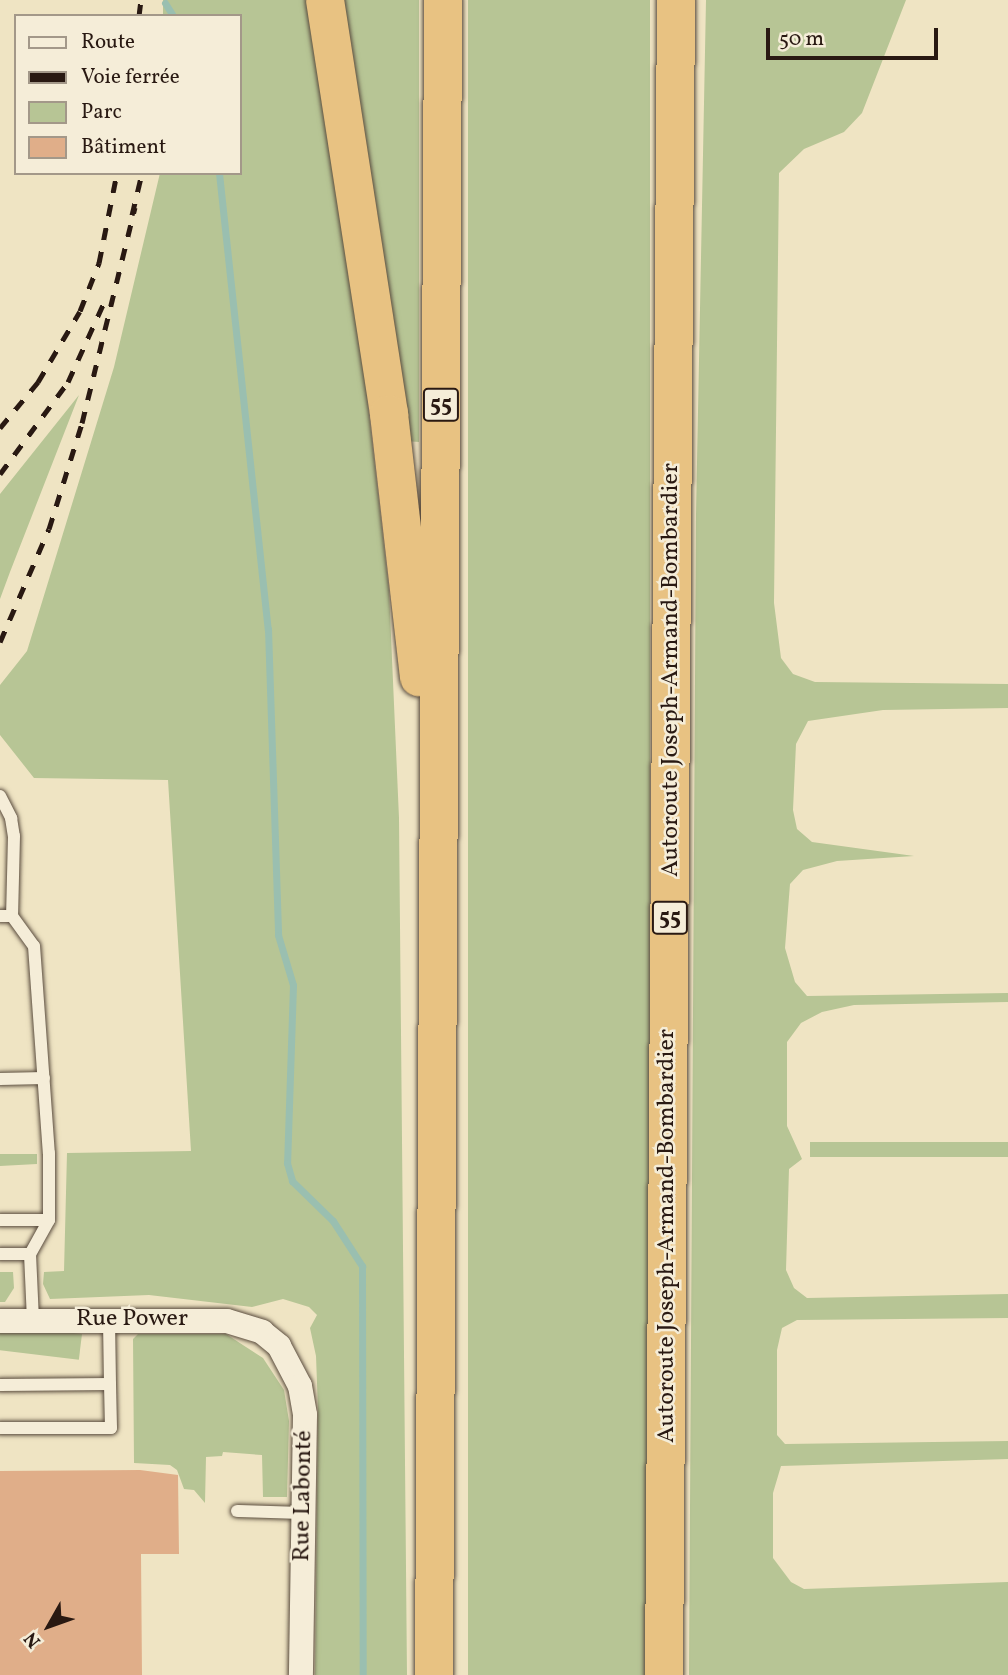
<!DOCTYPE html>
<meta charset="utf-8">
<style>
body{margin:0}
#map{position:relative;width:1008px;height:1675px;overflow:hidden;background:#efe4c3;font-family:Vollkorn,serif}
div>[style]{position:absolute}
.green>*{inset:0;background:#b7c595;transform-origin:0 0}
.stream>*{height:7px;margin:-3.5px;padding:0 3.5px;transform-origin:3.5px;border-radius:3.5px;background:#9abfb0}
.building>*{inset:0;background:#e0ae89}
.roads{filter:drop-shadow(0 0 2px #5a4c3e) drop-shadow(0 0 2px #5a4c3e)}
.service>*{height:12px;margin:-6px;padding:0 6px;transform-origin:6px;border-radius:6px;background:#f5edd8}
.minor>*{height:24px;margin:-12px;padding:0 12px;transform-origin:12px;border-radius:12px;background:#f5edd8}
.motorway>*{height:38px;margin:-19px;padding:0 19px;transform-origin:19px;border-radius:19px;background:#e8c282}
.rail>*{height:5px;margin-top:-2.5px;transform-origin:0;background:repeating-linear-gradient(90deg,#291912 0 12px,transparent 0 24px)}
span{translate:-50% -50%;white-space:nowrap;text-align:center;line-height:1.15;-webkit-text-stroke:5px #f5edd8;paint-order:stroke}
.shield-label span{padding:2px 5px;background:#f5edd8;border:2px solid;border-radius:5px;-webkit-text-stroke-width:0}
.shield-label{font-size:23px;color:#291912;font-weight:700}
.street-label{font-size:24px;color:#291912}
.legend{position:absolute;left:14px;top:14px;width:228px;height:161px;box-sizing:border-box;background:#f5edd8;border:2px solid #a39889;margin:0;padding:9px 12px;list-style:none;font-size:21px;color:#291912}
.legend li{display:flex;align-items:center;gap:14px;height:35px}
.legend b{width:35px;border:2px solid #a39889}
.north{position:absolute;left:14px;top:1591px;width:70px;height:70px;-webkit-text-stroke:5px #f5edd8;paint-order:stroke;rotate:230deg;font-size:19px;font-weight:700;line-height:28px;text-align:center;color:#291912}
.north::after{content:'';display:block;margin:auto;width:24px;height:32px;background:#291912;clip-path:polygon(50% 0,100% 100%,50% 72%,0 100%)}
.scale{position:absolute;left:766px;top:28px;width:172px;height:32px;box-sizing:border-box;border:4px solid #291912;border-top:0;padding-left:9px;font-size:21px;line-height:24px;white-space:nowrap;color:#291912;-webkit-text-stroke:5px #f5edd8;paint-order:stroke}
</style>
<div id="map">
<div class="green">
<i style="clip-path:polygon(163px 0,309px 0,361px 343px,389px 590px,399px 818px,407px 1675px,315px 1675px,318px 1410px,316px 1356px,310px 1328px,317px 1315px,309px 1307px,283px 1299px,252px 1307px,149px 1295px,50px 1299px,43px 1284px,44px 1272px,64px 1271px,67px 1153px,191px 1151px,168px 780px,34px 778px,0 735px,0 685px,27px 651px,114px 367px,160px 173px,240px 173px,240px 16px,163px 16px)"></i>
<i style="clip-path:polygon(337px 0,419px 0,419px 442px,405px 441px)"></i>
<i style="left:468px;top:0;width:182px;height:1675px"></i>
<i style="clip-path:polygon(706px 0,906px 0,862px 113px,844px 132px,804px 149px,779px 173px,774px 603px,781px 658px,793px 674px,815px 682px,1008px 684px,1008px 708px,883px 710px,808px 721px,796px 744px,793px 810px,797px 829px,812px 842px,914px 856px,837px 861px,803px 870px,790px 884px,785px 948px,795px 982px,807px 996px,1008px 993px,1008px 1002px,854px 1005px,822px 1012px,801px 1023px,787px 1042px,787px 1126px,802px 1159px,789px 1169px,786px 1270px,794px 1288px,807px 1298px,1008px 1294px,1008px 1318px,797px 1320px,782px 1328px,777px 1350px,777px 1435px,785px 1444px,1008px 1441px,1008px 1459px,781px 1466px,773px 1493px,773px 1558px,791px 1582px,804px 1589px,1008px 1582px,1008px 1675px,689px 1675px,696px 515px)"></i>
<i style="clip-path:polygon(79px 395px,10px 572px,0 599px,0 494px)"></i>
<i style="left:1008px;top:1142px;width:15px;height:198px;rotate:90deg"></i>
<i style="clip-path:polygon(0 1154px,37px 1154px,37px 1164px,0 1166px)"></i>
<i style="clip-path:polygon(0 1272px,13px 1272px,14px 1288px,5px 1302px,0 1302px)"></i>
<i style="left:82px;top:1334px;width:26px;height:82px;rotate:97deg"></i>
<i style="clip-path:polygon(138px 1334px,226px 1334px,263px 1358px,284px 1390px,289px 1421px,287px 1497px,263px 1497px,262px 1455px,223px 1452px,222px 1456px,206px 1457px,205px 1503px,194px 1490px,184px 1489px,177px 1470px,170px 1465px,134px 1463px,133px 1339px)"></i>
</div>
<div class="stream">
<i style="left:165px;top:3px;width:15px;rotate:58deg"></i>
<i style="left:219px;top:173px;width:459px;rotate:83.9deg"></i>
<i style="left:268px;top:629px;width:306px;rotate:88.1deg"></i>
<i style="left:278px;top:935px;width:52px;rotate:73.3deg"></i>
<i style="left:293px;top:985px;width:178px;rotate:91.9deg"></i>
<i style="left:287px;top:1163px;width:19px;rotate:74deg"></i>
<i style="left:292px;top:1181px;width:57px;rotate:44.3deg"></i>
<i style="left:333px;top:1221px;width:54px;rotate:57.2deg"></i>
<i style="left:362px;top:1266px;width:409px;rotate:89.9deg"></i>
</div>
<div class="building">
<i style="clip-path:polygon(140px 1470px,178px 1475px,179px 1554px,141px 1554px,142px 1675px,0 1675px,0 1471px)"></i>
</div>
<div class="roads">
<div class="service">
<i style="left:0;top:796px;width:25px;rotate:63deg"></i>
<i style="left:11px;top:818px;width:18px;rotate:81deg"></i>
<i style="left:14px;top:836px;width:80px;rotate:91.4deg"></i>
<i style="left:0;top:916px;width:12px"></i>
<i style="left:12px;top:916px;width:37px;rotate:54deg"></i>
<i style="left:34px;top:946px;width:208px;rotate:85.9deg"></i>
<i style="left:49px;top:1153px;width:67px;rotate:90deg"></i>
<i style="left:0;top:1079px;width:44px;rotate:-1.3deg"></i>
<i style="left:0;top:1220px;width:49px"></i>
<i style="left:49px;top:1220px;width:39px;rotate:119deg"></i>
<i style="left:0;top:1254px;width:30px"></i>
<i style="left:30px;top:1254px;width:67px;rotate:87.4deg"></i>
<i style="left:0;top:1385px;width:110px;rotate:-0.5deg"></i>
<i style="left:110px;top:1384px;width:64px;rotate:-90.9deg"></i>
<i style="left:0;top:1428px;width:111px"></i>
<i style="left:111px;top:1428px;width:44px;rotate:-91.3deg"></i>
<i style="left:237px;top:1511px;width:67px;rotate:1.7deg"></i>
</div>
<div class="minor">
<i style="left:0;top:1321px;width:227px"></i>
<i style="left:227px;top:1321px;width:37px;rotate:17deg"></i>
<i style="left:262px;top:1332px;width:22px;rotate:39deg"></i>
<i style="left:279px;top:1346px;width:45px;rotate:62.3deg"></i>
<i style="left:300px;top:1386px;width:29px;rotate:80deg"></i>
<i style="left:305px;top:1415px;width:260px;rotate:90.9deg"></i>
</div>
<div class="motorway">
<i style="left:325px;top:0;width:419px;rotate:81.2deg"></i>
<i style="left:389px;top:414px;width:265px;rotate:83.5deg"></i>
<i style="left:434px;top:1675px;width:1675px;rotate:-89.69deg"></i>
<i style="left:664px;top:1675px;width:1675px;rotate:-89.59deg"></i>
</div>
</div>
<div class="rail">
<i style="left:139px;top:16px;width:16px;rotate:-83deg"></i>
<i style="left:132px;top:215px;width:43px;rotate:-76.6deg"></i>
<i style="left:0;top:428px;width:60px;rotate:-50.4deg"></i>
<i style="left:38px;top:382px;width:82px;rotate:-59.4deg"></i>
<i style="left:80px;top:311px;width:52px;rotate:-68.4deg"></i>
<i style="left:99px;top:263px;width:92px;rotate:-78.7deg"></i>
<i style="left:0;top:474px;width:114px;rotate:-53.5deg"></i>
<i style="left:68px;top:382px;width:85px;rotate:-65.6deg"></i>
<i style="left:0;top:642px;width:123px;rotate:-66.6deg"></i>
<i style="left:49px;top:529px;width:111px;rotate:-72.7deg"></i>
<i style="left:82px;top:423px;width:222px;rotate:-76.2deg"></i>
</div>
<div class="shield-label">
<span style="left:441px;top:405px">55</span>
<span style="left:670px;top:918px">55</span>
</div>
<div class="street-label">
<span style="left:672px;top:670px;rotate:-90deg">Autoroute Joseph-Armand-Bombardier</span>
<span style="left:668px;top:1236px;rotate:-90deg">Autoroute Joseph-Armand-Bombardier</span>
<span style="left:132px;top:1320px">Rue Power</span>
<span style="left:304px;top:1496px;rotate:-89deg">Rue Labonté</span>
</div>
<ul class="legend">
<li><b style="height:9px;background:#f5edd8"></b>Route</li>
<li><b style="height:9px;background:#291912"></b>Voie ferrée</li>
<li><b style="height:19px;background:#b7c595"></b>Parc</li>
<li><b style="height:19px;background:#e0ae89"></b>Bâtiment</li>
</ul>
<div class="north">N</div>
<div class="scale">50 m</div>
</div>
